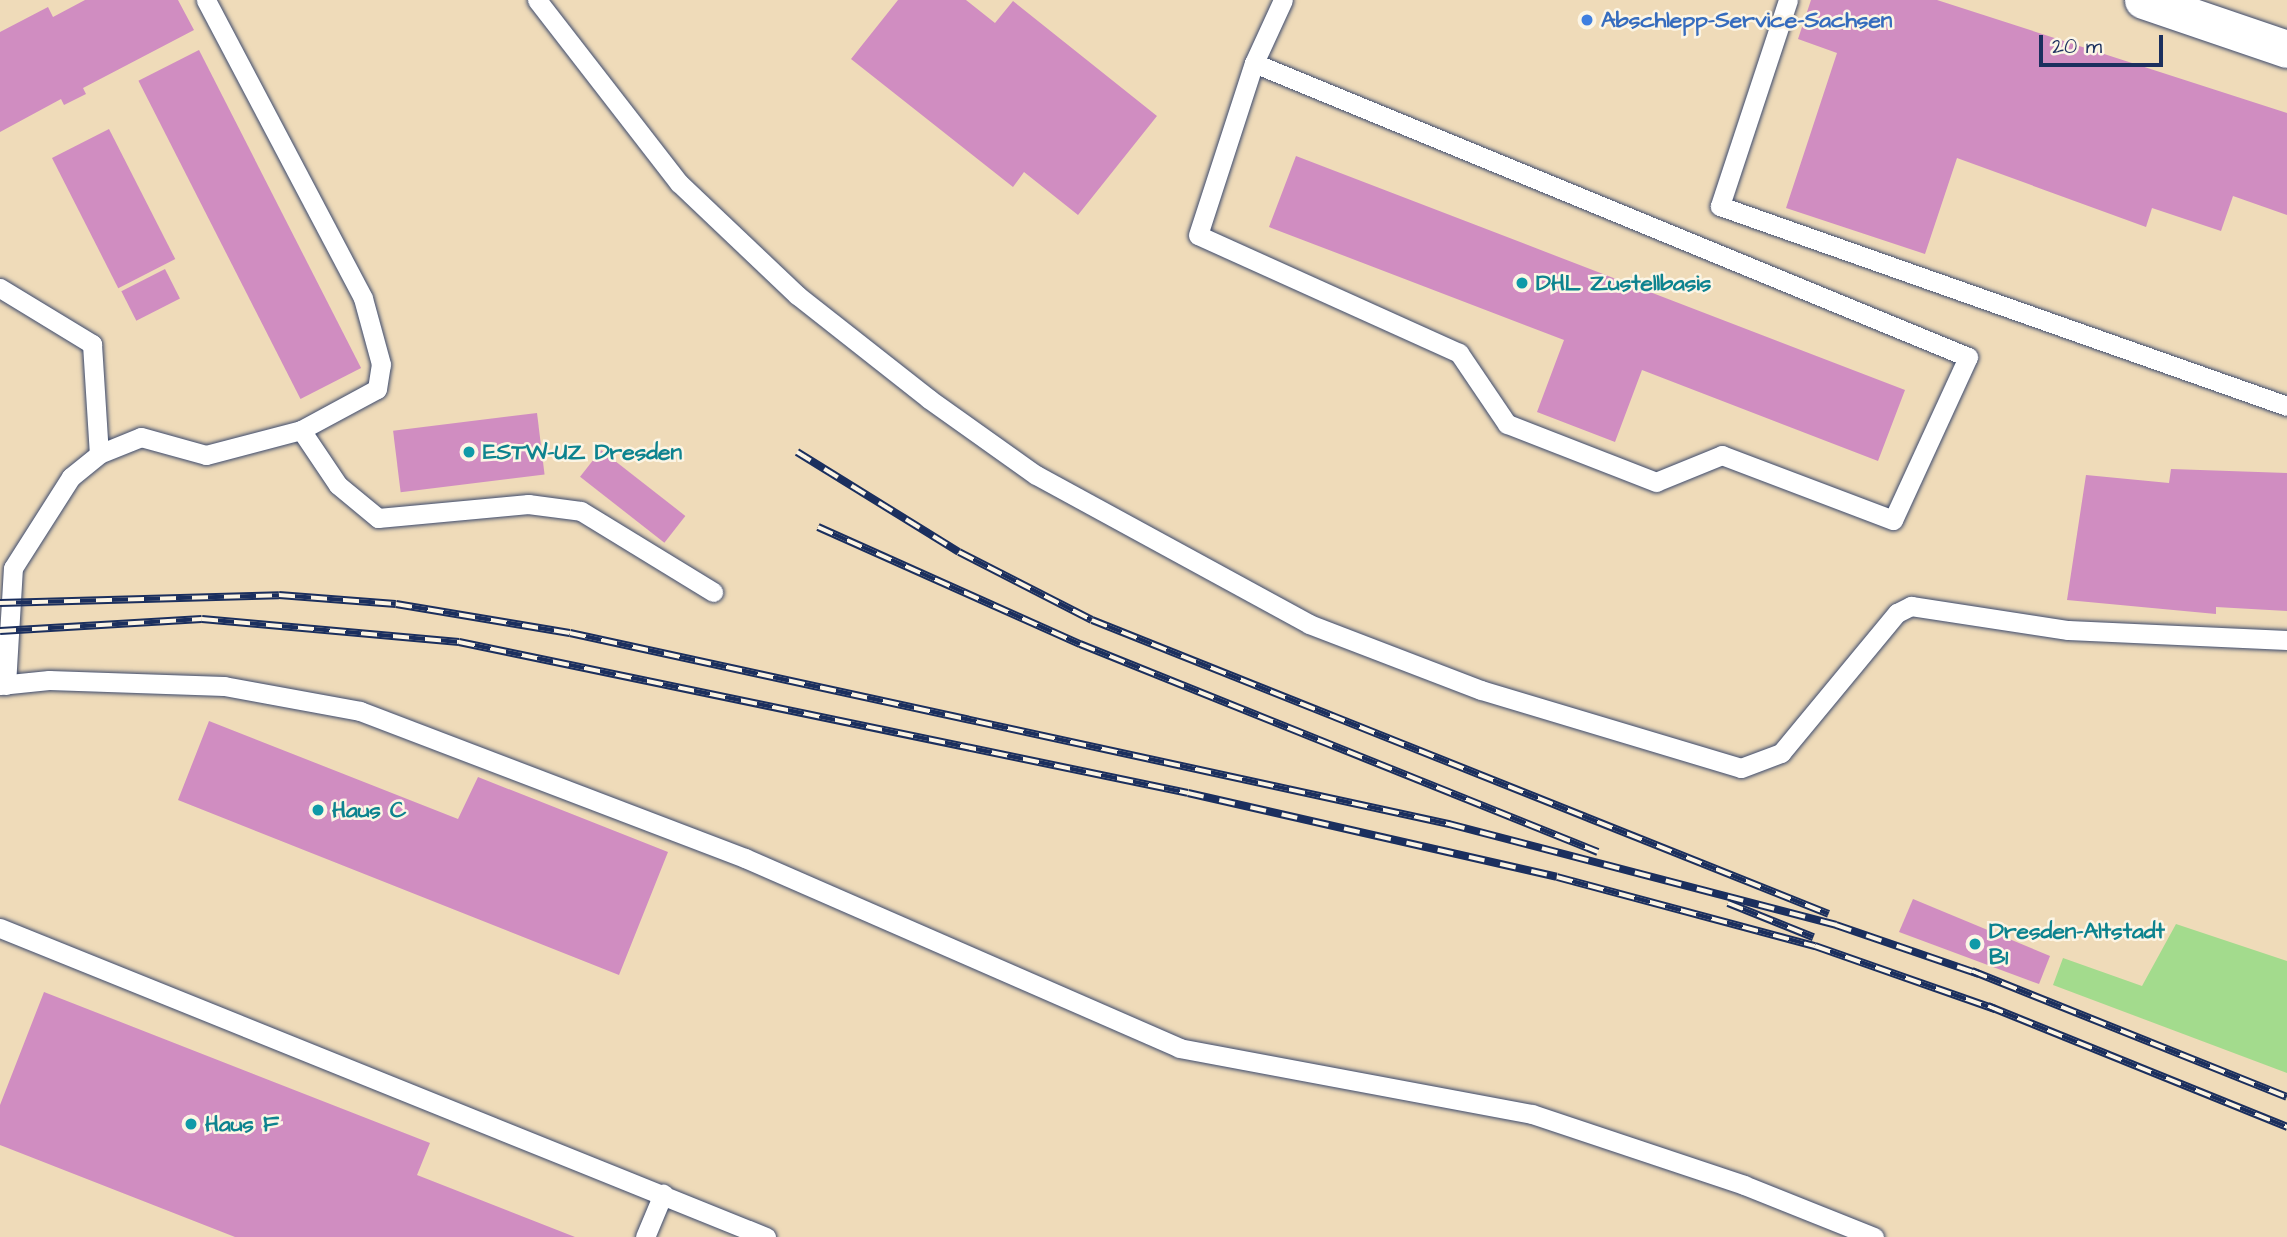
<!DOCTYPE html>
<style>
body{margin:0}
#map{position:relative;width:2287px;height:1237px;overflow:hidden;background:#efdbb9;font-family:"Architects Daughter",sans-serif}
div>[style]{position:absolute}
.green>*{inset:0;background:#a3db8d}
.building>*{inset:0;background:#d08dc1;transform-origin:0 0}
.roads{filter:drop-shadow(0 0 2px #3b496c) drop-shadow(0 0 2px #3b496c)}
.lane>*{height:19px;margin:-9.5px;padding:0 9.5px;transform-origin:9.5px;border-radius:9.5px;background:#fff}
.street>*{height:37px;margin:-18.5px;padding:0 18.5px;transform-origin:18.5px;border-radius:18.5px;background:#fff}
.rail>*{height:8px;margin-top:-4px;transform-origin:0;background:repeating-linear-gradient(90deg,#fcf5e5 0 16px,#1b2f5e 0 32px);box-sizing:border-box;border-block:2px solid #1b2f5e}
.dots>*{width:19px;height:19px;translate:-50% -50%;box-sizing:border-box;border:4px solid #fcf5e5;border-radius:50%}
span{translate:-50% -50%;white-space:nowrap;text-align:center;line-height:1.15;-webkit-text-stroke:5px #fcf5e5;paint-order:stroke}
.shop-label{font-size:23px;color:#366cbe;font-weight:700}
.left{translate:0 -50%;text-align:left}
.culture-label{font-size:23px;color:#0d838f;font-weight:700}
.scale{position:absolute;left:2039px;top:35px;width:124px;height:32px;box-sizing:border-box;border:4px solid #1b2f5e;border-top:0;padding-left:9px;font-size:21px;line-height:24px;white-space:nowrap;color:#1b2f5e;-webkit-text-stroke:5px #fcf5e5;paint-order:stroke}
</style>
<div id="map">
<div class="green">
<i style="clip-path:polygon(2176px 924px,2287px 961px,2287px 1073px,2053px 985px,2063px 958px,2142px 986px)"></i>
</div>
<div class="building">
<i style="clip-path:polygon(85px 0,178px 0,194px 30px,83px 88px,86px 94px,64px 105px,61px 99px,0 132px,0 32px,48px 7px,53px 17px)"></i>
<i style="clip-path:polygon(898px 0,966px 0,995px 23px,1013px 1px,1157px 116px,1078px 215px,1024px 172px,1013px 187px,851px 59px)"></i>
<i style="clip-path:polygon(1811px 0,1937px 0,2287px 113px,2287px 215px,2233px 196px,2221px 231px,2152px 208px,2146px 227px,1957px 158px,1925px 254px,1786px 208px,1837px 53px,1798px 39px)"></i>
<i style="left:199px;top:50px;width:357px;height:68px;rotate:63deg"></i>
<i style="left:109px;top:129px;width:146px;height:64px;rotate:63deg"></i>
<i style="clip-path:polygon(1296px 156px,1905px 390px,1878px 461px,1642px 370px,1615px 442px,1537px 412px,1564px 340px,1269px 227px)"></i>
<i style="left:165px;top:269px;width:33px;height:49px;rotate:63deg"></i>
<i style="left:537px;top:413px;width:62px;height:145px;rotate:83deg"></i>
<i style="left:601px;top:450px;width:107px;height:34px;rotate:38deg"></i>
<i style="clip-path:polygon(2171px 469px,2287px 473px,2287px 611px,2216px 607px,2216px 614px,2067px 600px,2086px 475px,2169px 483px)"></i>
<i style="clip-path:polygon(209px 721px,458px 819px,478px 777px,668px 852px,619px 975px,178px 800px)"></i>
<i style="clip-path:polygon(1913px 899px,2050px 956px,2039px 984px,1899px 932px)"></i>
<i style="clip-path:polygon(44px 992px,430px 1143px,417px 1175px,575px 1237px,235px 1237px,0 1145px,0 1105px)"></i>
</div>
<div class="roads">
<div class="lane">
<i style="left:537px;top:0;width:232px;rotate:52.2deg"></i>
<i style="left:679px;top:183px;width:163px;rotate:43.5deg"></i>
<i style="left:797px;top:295px;width:168px;rotate:38.2deg"></i>
<i style="left:929px;top:399px;width:131px;rotate:35.4deg"></i>
<i style="left:1036px;top:475px;width:311px;rotate:28.6deg"></i>
<i style="left:1309px;top:624px;width:184px;rotate:21deg"></i>
<i style="left:1481px;top:690px;width:271px;rotate:16.7deg"></i>
<i style="left:1741px;top:768px;width:43px;rotate:-20.6deg"></i>
<i style="left:1781px;top:753px;width:182px;rotate:-50.4deg"></i>
<i style="left:1897px;top:613px;width:16px;rotate:-27deg"></i>
<i style="left:1911px;top:606px;width:159px;rotate:8.7deg"></i>
<i style="left:2068px;top:630px;width:219px;rotate:2.6deg"></i>
<i style="left:1788px;top:0;width:217px;rotate:108.3deg"></i>
<i style="left:1720px;top:206px;width:601px;rotate:19.43deg"></i>
<i style="left:1254px;top:63px;width:772px;rotate:22.38deg"></i>
<i style="left:1968px;top:357px;width:179px;rotate:114.7deg"></i>
<i style="left:1893px;top:520px;width:183px;rotate:-159.2deg"></i>
<i style="left:1722px;top:455px;width:71px;rotate:157.8deg"></i>
<i style="left:1656px;top:482px;width:160px;rotate:-158.7deg"></i>
<i style="left:1507px;top:424px;width:86px;rotate:-124.1deg"></i>
<i style="left:1459px;top:353px;width:286px;rotate:-155.7deg"></i>
<i style="left:1198px;top:235px;width:181px;rotate:-72deg"></i>
<i style="left:1254px;top:63px;width:69px;rotate:-65.3deg"></i>
<i style="left:0;top:288px;width:108px;rotate:31.3deg"></i>
<i style="left:92px;top:344px;width:110px;rotate:86.4deg"></i>
<i style="left:301px;top:430px;width:66px;rotate:56.1deg"></i>
<i style="left:338px;top:485px;width:52px;rotate:39.5deg"></i>
<i style="left:378px;top:518px;width:151px;rotate:-5.3deg"></i>
<i style="left:528px;top:504px;width:53px;rotate:7.5deg"></i>
<i style="left:581px;top:511px;width:155px;rotate:31.5deg"></i>
<i style="left:0;top:685px;width:49px;rotate:-5.8deg"></i>
<i style="left:49px;top:680px;width:175px;rotate:2deg"></i>
<i style="left:224px;top:686px;width:138px;rotate:10.4deg"></i>
<i style="left:360px;top:711px;width:412px;rotate:20.9deg"></i>
<i style="left:745px;top:858px;width:474px;rotate:23.6deg"></i>
<i style="left:1179px;top:1048px;width:359px;rotate:10.6deg"></i>
<i style="left:1532px;top:1114px;width:224px;rotate:18.5deg"></i>
<i style="left:1744px;top:1185px;width:140px;rotate:21.8deg"></i>
<i style="left:6px;top:685px;width:117px;rotate:-86.6deg"></i>
<i style="left:13px;top:568px;width:108px;rotate:-57.5deg"></i>
<i style="left:71px;top:477px;width:36px;rotate:-39deg"></i>
<i style="left:99px;top:454px;width:45px;rotate:-22deg"></i>
<i style="left:141px;top:437px;width:67px;rotate:15.5deg"></i>
<i style="left:206px;top:455px;width:98px;rotate:-14.7deg"></i>
<i style="left:301px;top:430px;width:86px;rotate:-28.3deg"></i>
<i style="left:377px;top:389px;width:25px;rotate:-81deg"></i>
<i style="left:381px;top:364px;width:68px;rotate:-105.3deg"></i>
<i style="left:363px;top:298px;width:337px;rotate:-117.8deg"></i>
<i style="left:0;top:928px;width:826px;rotate:21.97deg"></i>
<i style="left:645px;top:1237px;width:47px;rotate:-67.3deg"></i>
</div>
<div class="street">
<i style="left:2143px;top:0;width:152px;rotate:18.8deg"></i>
</div>
</div>
<div class="rail">
<i style="left:797px;top:452px;width:190px;rotate:31.7deg"></i>
<i style="left:959px;top:552px;width:149px;rotate:27.1deg"></i>
<i style="left:1092px;top:620px;width:793px;rotate:21.75deg"></i>
<i style="left:818px;top:527px;width:287px;rotate:24.1deg"></i>
<i style="left:1080px;top:644px;width:558px;rotate:21.88deg"></i>
<i style="left:0;top:603px;width:279px;rotate:-1.6deg"></i>
<i style="left:279px;top:595px;width:117px;rotate:4.4deg"></i>
<i style="left:396px;top:604px;width:176px;rotate:9.5deg"></i>
<i style="left:570px;top:633px;width:900px;rotate:12.26deg"></i>
<i style="left:1449px;top:824px;width:400px;rotate:14.6deg"></i>
<i style="left:1836px;top:925px;width:151px;rotate:18.9deg"></i>
<i style="left:0;top:631px;width:202px;rotate:-3.4deg"></i>
<i style="left:202px;top:619px;width:258px;rotate:5.1deg"></i>
<i style="left:459px;top:642px;width:744px;rotate:11.7deg"></i>
<i style="left:1188px;top:793px;width:378px;rotate:12.8deg"></i>
<i style="left:1557px;top:877px;width:267px;rotate:15deg"></i>
<i style="left:1815px;top:946px;width:191px;rotate:19.3deg"></i>
<i style="left:1728px;top:903px;width:92px;rotate:21.8deg"></i>
<i style="left:1972px;top:971px;width:339px;rotate:21.8deg"></i>
<i style="left:1988px;top:1006px;width:323px;rotate:22deg"></i>
</div>
<div class="dots">
<i style="left:1587px;top:20px;background:#3f7fe0"></i>
<i style="left:1522px;top:283px;background:#0f9aa8"></i>
<i style="left:469px;top:452px;background:#0f9aa8"></i>
<i style="left:318px;top:810px;background:#0f9aa8"></i>
<i style="left:1975px;top:944px;background:#0f9aa8"></i>
<i style="left:191px;top:1124px;background:#0f9aa8"></i>
</div>
<div class="shop-label">
<span class="left" style="left:1601px;top:20px">Abschlepp-Service-Sachsen</span>
</div>
<div class="culture-label">
<span class="left" style="left:1536px;top:283px">DHL Zustellbasis</span>
<span class="left" style="left:483px;top:452px">ESTW-UZ Dresden</span>
<span class="left" style="left:332px;top:810px">Haus C</span>
<span class="left" style="left:1989px;top:944px">Dresden-Altstadt<br>B1</span>
<span class="left" style="left:205px;top:1124px">Haus F</span>
</div>
<div class="scale">20 m</div>
</div>
